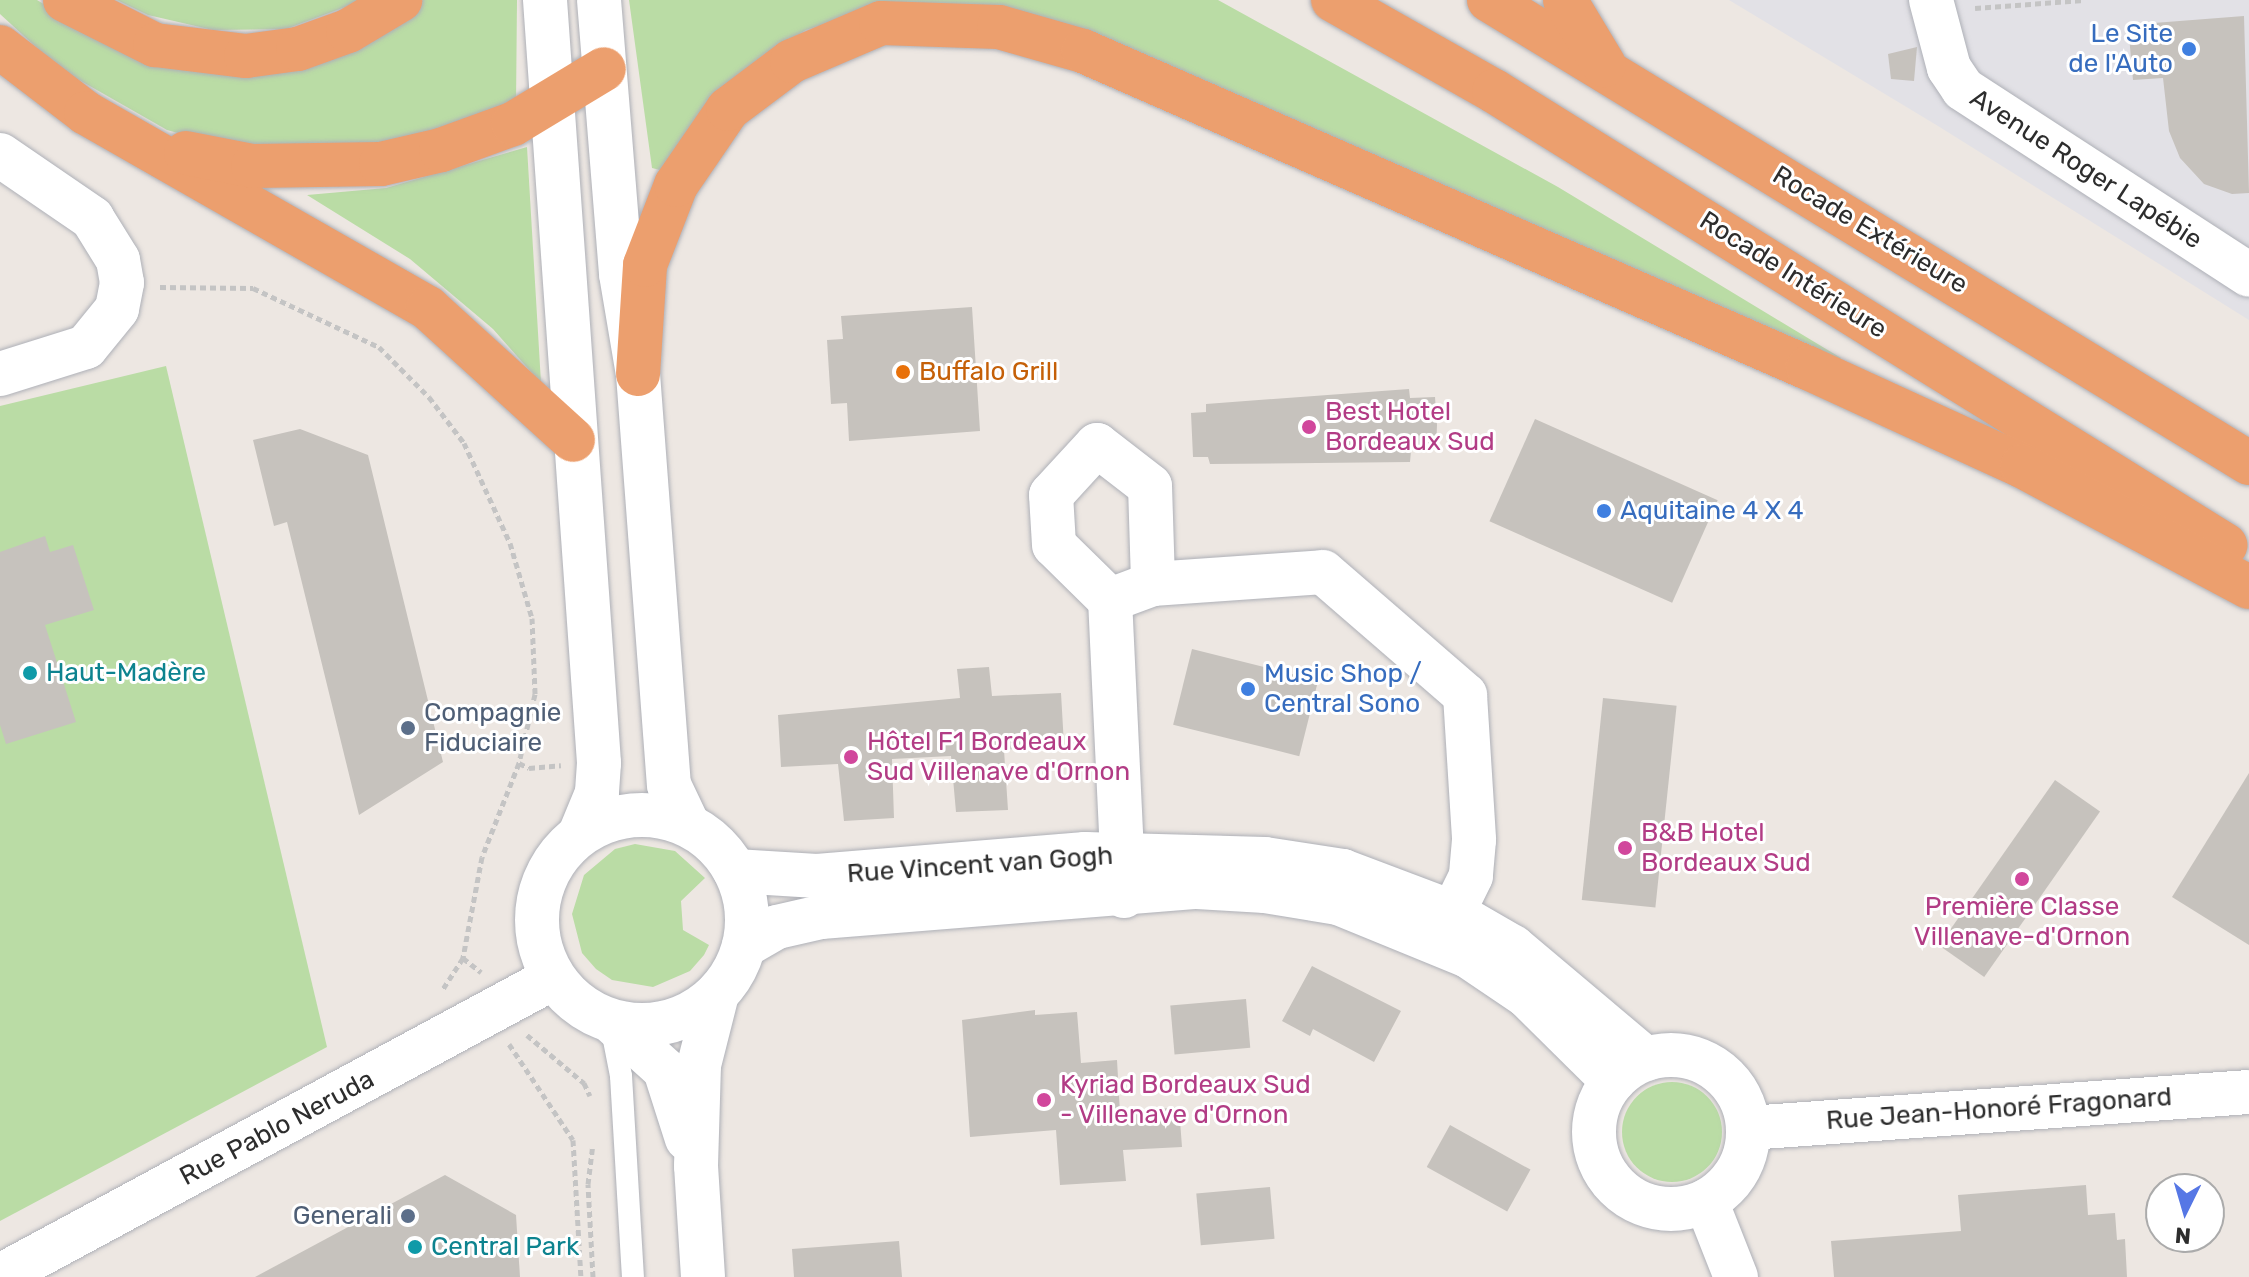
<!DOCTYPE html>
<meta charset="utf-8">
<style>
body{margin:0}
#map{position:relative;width:2249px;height:1277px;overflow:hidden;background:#ede7e2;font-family:Rubik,sans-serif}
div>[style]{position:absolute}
.industrial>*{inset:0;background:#e2e1e6}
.green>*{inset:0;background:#badca5}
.round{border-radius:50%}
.building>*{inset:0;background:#c6c2bd;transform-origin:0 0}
.path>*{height:5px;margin-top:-2.5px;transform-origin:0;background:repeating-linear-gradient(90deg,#c4c4c4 0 6px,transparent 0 10px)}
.roads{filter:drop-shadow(0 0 2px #aeb0b7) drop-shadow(0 0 2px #aeb0b7)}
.lane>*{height:22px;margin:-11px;padding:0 11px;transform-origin:11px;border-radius:11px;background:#fff}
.street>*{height:44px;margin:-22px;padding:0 22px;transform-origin:22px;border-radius:22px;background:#fff}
.street>.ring{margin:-22px;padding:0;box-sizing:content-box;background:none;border:44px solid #fff;border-radius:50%}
.secondary>*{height:44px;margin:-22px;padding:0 22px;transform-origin:22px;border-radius:22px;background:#fff}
.secondary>.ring{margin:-22px;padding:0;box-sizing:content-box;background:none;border:44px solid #fff;border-radius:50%}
.highway>*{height:44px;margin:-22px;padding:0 22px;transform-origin:22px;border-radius:22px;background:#ec9f6e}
.dots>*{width:22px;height:22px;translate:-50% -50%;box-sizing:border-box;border:4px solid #fff;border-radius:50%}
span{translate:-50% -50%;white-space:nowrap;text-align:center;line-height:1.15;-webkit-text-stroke:6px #fff;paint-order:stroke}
.shop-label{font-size:26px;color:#366cbe}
.right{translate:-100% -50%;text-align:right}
.left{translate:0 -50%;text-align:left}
.street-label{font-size:26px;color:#2d2d2d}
.food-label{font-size:26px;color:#c56008}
.hotel-label{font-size:26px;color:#b23c85}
.culture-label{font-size:26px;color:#0d838f}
.service-label{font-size:26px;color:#4e5e75}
.north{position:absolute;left:2145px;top:1173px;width:80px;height:80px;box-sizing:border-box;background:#fff;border:2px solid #ababab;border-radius:50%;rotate:185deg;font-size:22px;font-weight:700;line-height:32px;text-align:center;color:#2d2d2d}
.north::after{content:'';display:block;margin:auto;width:28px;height:36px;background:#5677e5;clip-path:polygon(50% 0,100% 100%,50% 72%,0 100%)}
</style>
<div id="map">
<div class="industrial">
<i style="clip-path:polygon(1729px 0,2249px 0,2249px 320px,1938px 126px)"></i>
</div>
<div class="green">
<i style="clip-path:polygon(0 0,37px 0,118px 49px,398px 19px,423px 0,517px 0,516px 105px,423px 135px,350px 148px,222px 145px,167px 130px,60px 69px,0 14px)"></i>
<i style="clip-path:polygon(117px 0,364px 0,286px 29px,213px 30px,148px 15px)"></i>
<i style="clip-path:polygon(629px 0,1218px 0,1558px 187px,1841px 358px,1835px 365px,1074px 32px,853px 15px,806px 30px,762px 56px,725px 89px,664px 171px,652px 168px)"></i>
<i style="clip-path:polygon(527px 147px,541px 383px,493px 329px,410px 259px,307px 195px,386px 188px)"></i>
<i style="clip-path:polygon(166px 366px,327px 1047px,0 1221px,0 406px)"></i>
<i style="clip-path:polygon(635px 844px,675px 851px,705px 878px,681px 901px,683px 930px,709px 945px,704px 955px,690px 971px,653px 987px,612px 980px,596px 969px,582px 953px,572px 914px,584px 875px,615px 849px)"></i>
<i class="round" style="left:1622px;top:1082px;width:100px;height:100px"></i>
</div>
<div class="building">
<i style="clip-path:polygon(2244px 16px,2249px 193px,2232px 194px,2204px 184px,2180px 158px,2169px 131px,2163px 78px,2133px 80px,2128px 25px)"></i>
<i style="clip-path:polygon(1917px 47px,1914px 81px,1891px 79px,1888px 54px)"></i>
<i style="clip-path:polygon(972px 307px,980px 431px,849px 441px,847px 403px,831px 404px,827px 340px,843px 339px,841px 316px)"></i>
<i style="clip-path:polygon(1409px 389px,1410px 398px,1435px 397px,1437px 425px,1436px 450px,1411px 451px,1410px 462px,1210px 464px,1208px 457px,1193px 457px,1191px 413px,1206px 412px,1206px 404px)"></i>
<i style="left:1535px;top:419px;width:200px;height:112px;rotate:24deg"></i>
<i style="clip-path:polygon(300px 429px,368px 455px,443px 762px,359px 815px,287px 522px,274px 526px,253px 440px)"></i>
<i style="clip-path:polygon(45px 536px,50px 552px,73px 545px,94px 610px,45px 625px,76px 722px,6px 744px,0 725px,0 552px)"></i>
<i style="left:1192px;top:649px;width:130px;height:78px;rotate:14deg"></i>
<i style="clip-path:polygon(989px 667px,992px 696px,1061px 693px,1064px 745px,1004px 750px,1008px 810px,956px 812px,951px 756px,892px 759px,894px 818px,844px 821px,838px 764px,781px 767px,778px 715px,960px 698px,957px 669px)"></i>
<i style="left:1603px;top:698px;width:74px;height:203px;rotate:6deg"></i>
<i style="clip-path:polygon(2249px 773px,2249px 945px,2172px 897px)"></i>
<i style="left:2055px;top:780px;width:55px;height:202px;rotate:35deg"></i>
<i style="clip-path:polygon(1312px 966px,1401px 1011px,1374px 1062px,1313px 1029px,1310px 1036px,1282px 1021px)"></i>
<i style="left:1246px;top:999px;width:49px;height:76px;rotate:85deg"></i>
<i style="clip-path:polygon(1035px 1010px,1035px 1015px,1077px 1012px,1081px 1063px,1117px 1060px,1120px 1113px,1179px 1107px,1182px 1147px,1123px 1150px,1126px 1181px,1060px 1185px,1056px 1130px,970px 1137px,962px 1020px)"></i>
<i style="left:1450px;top:1125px;width:92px;height:48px;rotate:29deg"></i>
<i style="clip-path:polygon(445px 1175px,516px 1215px,520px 1277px,255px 1277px)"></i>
<i style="clip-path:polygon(2086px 1185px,2088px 1215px,2115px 1213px,2117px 1240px,2125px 1239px,2127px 1277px,1834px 1277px,1831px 1241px,1961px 1231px,1958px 1195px)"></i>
<i style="left:1270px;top:1187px;width:52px;height:74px;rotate:85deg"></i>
<i style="clip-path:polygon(899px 1241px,902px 1277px,794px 1277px,792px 1249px)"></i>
</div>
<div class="path">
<i style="left:1975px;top:8px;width:109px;rotate:-4.2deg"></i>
<i style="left:160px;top:287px;width:93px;rotate:0.6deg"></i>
<i style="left:253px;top:288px;width:139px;rotate:25.1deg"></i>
<i style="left:379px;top:347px;width:71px;rotate:45deg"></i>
<i style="left:429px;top:397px;width:58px;rotate:52.7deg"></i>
<i style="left:464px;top:443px;width:110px;rotate:65.3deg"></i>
<i style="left:510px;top:543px;width:78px;rotate:73.7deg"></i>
<i style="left:532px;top:618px;width:76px;rotate:87.7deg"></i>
<i style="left:535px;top:694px;width:71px;rotate:103.1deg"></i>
<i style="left:519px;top:763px;width:101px;rotate:111.5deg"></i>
<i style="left:482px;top:857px;width:103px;rotate:100.7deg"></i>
<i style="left:463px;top:958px;width:37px;rotate:123deg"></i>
<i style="left:519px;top:763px;width:11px;rotate:27deg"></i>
<i style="left:529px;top:768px;width:32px;rotate:-5deg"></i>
<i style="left:463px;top:958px;width:23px;rotate:38deg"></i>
<i style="left:527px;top:1035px;width:75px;rotate:40.1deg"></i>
<i style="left:584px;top:1083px;width:14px;rotate:65deg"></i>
<i style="left:509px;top:1044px;width:115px;rotate:56.3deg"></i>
<i style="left:573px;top:1140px;width:137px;rotate:86.7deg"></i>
<i style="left:593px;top:1277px;width:93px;rotate:-93.1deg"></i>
<i style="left:588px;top:1184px;width:38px;rotate:-83deg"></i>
</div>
<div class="roads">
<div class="lane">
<i style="left:612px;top:1030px;width:47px;rotate:78.9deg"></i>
<i style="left:621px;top:1076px;width:201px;rotate:86.6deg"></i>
</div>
<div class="street">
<i style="left:1931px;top:0;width:70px;rotate:75.2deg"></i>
<i style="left:1949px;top:68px;width:25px;rotate:56deg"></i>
<i style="left:1963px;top:89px;width:341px;rotate:33deg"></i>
<i style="left:0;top:155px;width:112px;rotate:34.4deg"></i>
<i style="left:92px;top:218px;width:49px;rotate:58.2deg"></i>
<i style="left:118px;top:260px;width:23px;rotate:80deg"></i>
<i style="left:122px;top:283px;width:26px;rotate:101deg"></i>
<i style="left:117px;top:309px;width:49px;rotate:129.2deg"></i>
<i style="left:86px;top:347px;width:90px;rotate:162.6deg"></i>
<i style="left:1110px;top:600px;width:78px;rotate:-135.5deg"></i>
<i style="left:1054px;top:545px;width:50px;rotate:-93.4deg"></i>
<i style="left:1051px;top:495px;width:68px;rotate:-47.4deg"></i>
<i style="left:1097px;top:445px;width:67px;rotate:37.7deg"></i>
<i style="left:1150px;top:486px;width:98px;rotate:88.2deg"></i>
<i style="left:735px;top:871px;width:82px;rotate:3.5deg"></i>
<i style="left:817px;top:876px;width:269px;rotate:-4.7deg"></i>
<i style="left:1085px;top:854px;width:180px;rotate:1.6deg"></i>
<i style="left:1265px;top:859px;width:79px;rotate:8.7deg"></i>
<i style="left:1343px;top:871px;width:119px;rotate:20.7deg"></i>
<i style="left:1454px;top:913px;width:68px;rotate:30deg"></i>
<i style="left:1513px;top:947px;width:174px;rotate:40.1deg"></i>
<i style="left:1124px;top:896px;width:296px;rotate:-92.7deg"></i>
<i style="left:1110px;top:600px;width:46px;rotate:-20.4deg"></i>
<i style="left:1153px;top:584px;width:170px;rotate:-4deg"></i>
<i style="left:1323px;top:572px;width:188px;rotate:40.9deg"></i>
<i style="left:1465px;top:695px;width:145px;rotate:86.4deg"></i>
<i style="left:1474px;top:840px;width:36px;rotate:95deg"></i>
<i style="left:1471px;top:876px;width:72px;rotate:116.2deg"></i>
<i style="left:744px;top:946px;width:38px;rotate:-30deg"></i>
<i style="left:777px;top:927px;width:45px;rotate:-12.8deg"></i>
<i style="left:821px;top:917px;width:377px;rotate:-4.6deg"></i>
<i style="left:1197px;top:887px;width:68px;rotate:3.4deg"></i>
<i style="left:1265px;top:891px;width:74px;rotate:9.3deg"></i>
<i style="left:1338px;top:903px;width:140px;rotate:22.2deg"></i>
<i style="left:1468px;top:956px;width:71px;rotate:34.1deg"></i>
<i style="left:1527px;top:996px;width:121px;rotate:44.7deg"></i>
<i class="ring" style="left:1594px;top:1055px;width:110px;height:110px"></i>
<i style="left:1749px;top:1128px;width:501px;rotate:-4.12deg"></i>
<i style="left:1706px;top:1201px;width:82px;rotate:68.5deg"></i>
</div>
<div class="secondary">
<i style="left:545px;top:0;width:765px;rotate:85.95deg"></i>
<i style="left:599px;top:763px;width:30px;rotate:94deg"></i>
<i style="left:597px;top:793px;width:44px;rotate:112.5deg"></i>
<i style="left:599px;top:0;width:275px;rotate:85.4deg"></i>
<i style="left:621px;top:274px;width:101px;rotate:80.4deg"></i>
<i style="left:638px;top:374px;width:412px;rotate:85.7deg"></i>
<i style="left:669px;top:785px;width:44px;rotate:64.6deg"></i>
<i class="ring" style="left:537px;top:815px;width:166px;height:166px"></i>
<i style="left:611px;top:1021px;width:73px;rotate:42.2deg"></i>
<i style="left:665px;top:1070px;width:72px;rotate:72.3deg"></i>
<i style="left:0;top:1276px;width:628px;rotate:-28.32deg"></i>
<i style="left:703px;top:1277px;width:111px;rotate:-93.6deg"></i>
<i style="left:696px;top:1166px;width:101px;rotate:-88.3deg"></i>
<i style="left:699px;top:1065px;width:73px;rotate:-75.8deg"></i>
</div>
<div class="highway">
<i style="left:65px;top:0;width:101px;rotate:26.6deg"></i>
<i style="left:155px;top:45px;width:92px;rotate:6.9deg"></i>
<i style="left:246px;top:56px;width:52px;rotate:-7.7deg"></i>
<i style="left:298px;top:49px;width:53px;rotate:-19.8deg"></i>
<i style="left:348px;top:31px;width:61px;rotate:-30.8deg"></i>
<i style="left:1333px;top:0;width:185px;rotate:29.5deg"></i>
<i style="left:1494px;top:91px;width:861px;rotate:31.84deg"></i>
<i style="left:1489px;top:0;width:890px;rotate:31.35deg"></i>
<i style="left:1565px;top:0;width:76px;rotate:59deg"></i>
<i style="left:0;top:47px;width:108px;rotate:37.5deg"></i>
<i style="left:86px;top:113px;width:394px;rotate:29.7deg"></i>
<i style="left:428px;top:308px;width:196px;rotate:42.3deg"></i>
<i style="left:186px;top:153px;width:68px;rotate:11deg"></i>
<i style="left:253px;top:166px;width:128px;rotate:-0.9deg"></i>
<i style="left:381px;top:164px;width:62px;rotate:-13.1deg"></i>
<i style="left:441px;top:150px;width:77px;rotate:-19.9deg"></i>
<i style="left:513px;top:124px;width:106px;rotate:-31.1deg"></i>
<i style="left:638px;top:374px;width:109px;rotate:-86.3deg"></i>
<i style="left:645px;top:265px;width:86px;rotate:-68.8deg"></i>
<i style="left:676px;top:185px;width:92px;rotate:-55.6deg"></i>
<i style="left:728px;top:109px;width:80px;rotate:-36.9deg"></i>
<i style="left:792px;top:61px;width:97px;rotate:-23.1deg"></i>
<i style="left:881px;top:23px;width:118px;rotate:1.9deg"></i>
<i style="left:999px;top:27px;width:87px;rotate:15.9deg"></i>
<i style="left:1083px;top:51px;width:791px;rotate:23.62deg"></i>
<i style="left:1808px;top:368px;width:235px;rotate:24.6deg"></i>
<i style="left:2022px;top:466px;width:257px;rotate:28.1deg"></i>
</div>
</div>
<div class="dots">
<i style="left:2189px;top:49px;background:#3f7fe0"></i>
<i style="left:903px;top:372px;background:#e8710a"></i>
<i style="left:1309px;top:427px;background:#d1479c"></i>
<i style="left:1604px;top:511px;background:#3f7fe0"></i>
<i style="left:30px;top:673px;background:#0f9aa8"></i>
<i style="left:1248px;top:689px;background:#3f7fe0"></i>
<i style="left:408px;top:728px;background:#5c6f8a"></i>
<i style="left:851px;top:757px;background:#d1479c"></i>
<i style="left:1625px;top:848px;background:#d1479c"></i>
<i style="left:2022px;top:879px;background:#d1479c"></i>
<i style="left:1044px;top:1100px;background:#d1479c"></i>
<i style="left:408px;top:1216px;background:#5c6f8a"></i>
<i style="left:415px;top:1247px;background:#0f9aa8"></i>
</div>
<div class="shop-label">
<span class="right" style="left:2173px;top:49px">Le Site<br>de l'Auto</span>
<span class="left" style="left:1620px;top:511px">Aquitaine 4 X 4</span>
<span class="left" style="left:1264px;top:689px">Music Shop /<br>Central Sono</span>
</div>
<div class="street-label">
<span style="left:2086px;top:169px;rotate:33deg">Avenue Roger Lapébie</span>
<span style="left:1870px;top:230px;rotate:31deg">Rocade Extérieure</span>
<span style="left:1793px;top:275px;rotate:32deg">Rocade Intérieure</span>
<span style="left:980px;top:865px;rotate:-4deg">Rue Vincent van Gogh</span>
<span style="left:1999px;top:1109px;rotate:-4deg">Rue Jean-Honoré Fragonard</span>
<span style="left:277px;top:1128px;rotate:-28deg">Rue Pablo Neruda</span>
</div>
<div class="food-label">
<span class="left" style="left:919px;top:372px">Buffalo Grill</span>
</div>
<div class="hotel-label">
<span class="left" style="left:1325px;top:427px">Best Hotel<br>Bordeaux Sud</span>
<span class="left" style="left:867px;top:757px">Hôtel F1 Bordeaux<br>Sud Villenave d'Ornon</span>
<span class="left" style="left:1641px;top:848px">B&amp;B Hotel<br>Bordeaux Sud</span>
<span style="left:2022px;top:922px">Première Classe<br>Villenave-d'Ornon</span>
<span class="left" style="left:1060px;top:1100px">Kyriad Bordeaux Sud<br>- Villenave d'Ornon</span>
</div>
<div class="culture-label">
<span class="left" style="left:46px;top:673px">Haut-Madère</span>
<span class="left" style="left:431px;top:1247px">Central Park</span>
</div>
<div class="service-label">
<span class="left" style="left:424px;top:728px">Compagnie<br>Fiduciaire</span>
<span class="right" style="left:392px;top:1216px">Generali</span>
</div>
<div class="north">N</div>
</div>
